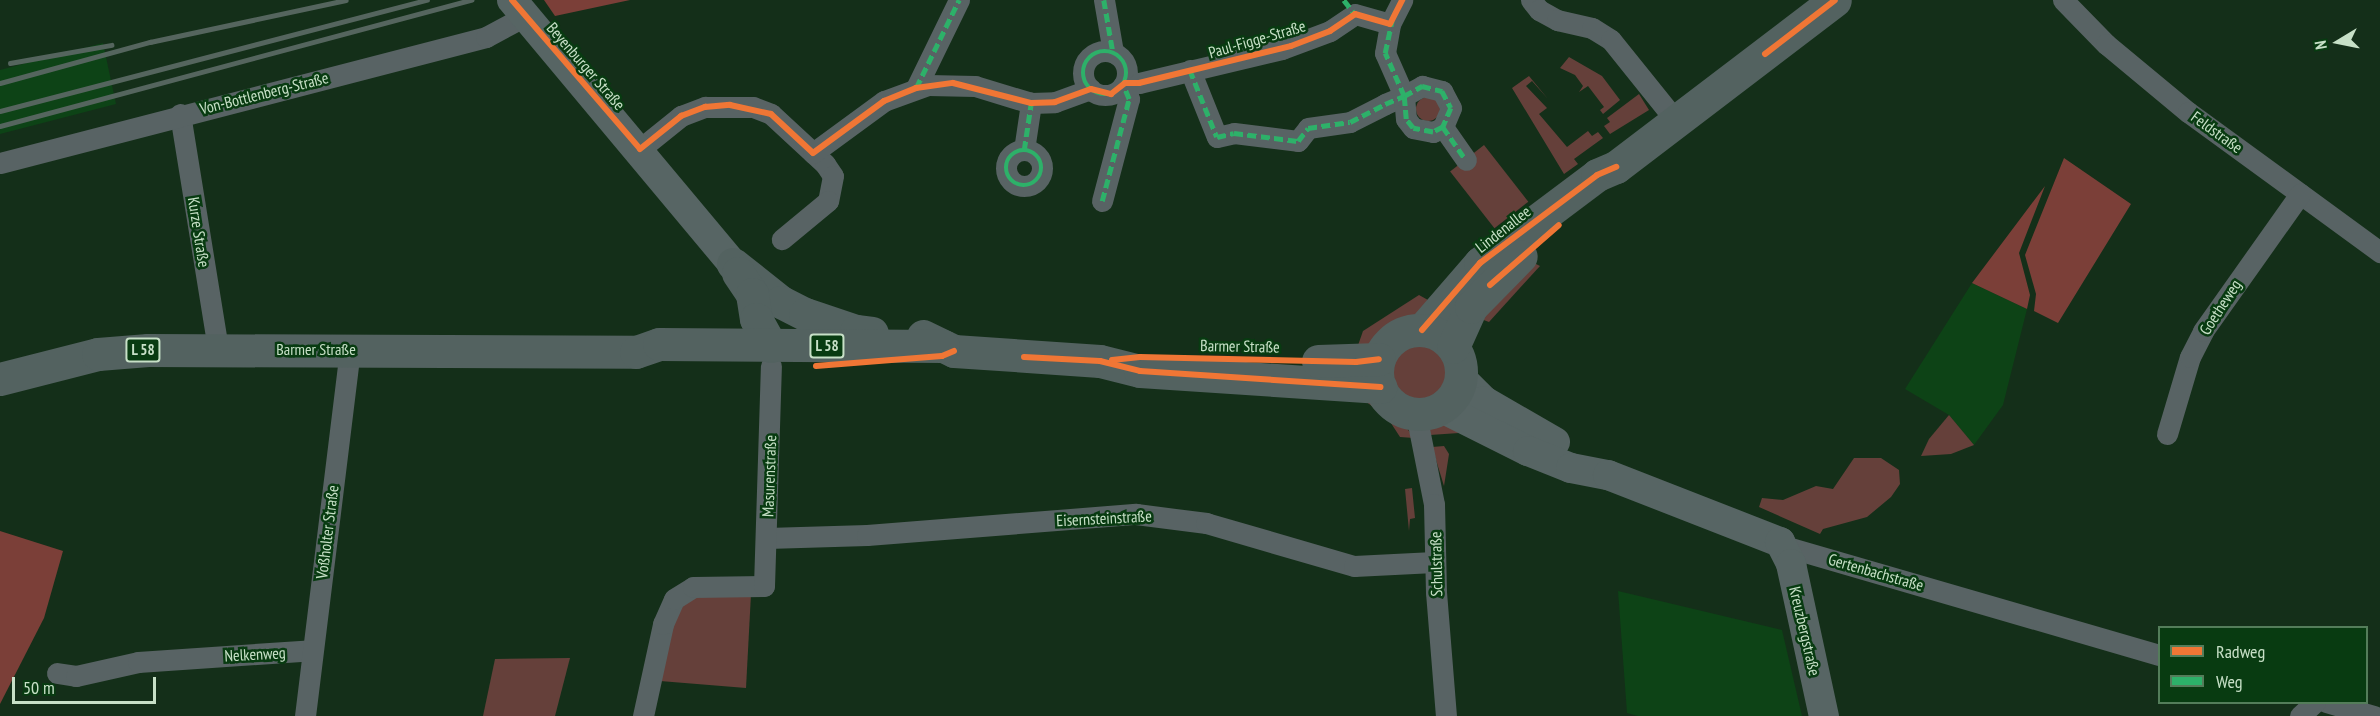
<!DOCTYPE html>
<meta charset="utf-8">
<style>
body{margin:0}
#map{position:relative;width:2380px;height:716px;overflow:hidden;background:#142f19;font-family:"PT Sans Narrow",sans-serif}
div>[style]{position:absolute}
.built>*{inset:0;background:#0d4316}
.green>*{inset:0;background:#65403a;transform-origin:0 0}
.round{border-radius:50%}
.forest>*{inset:0;background:#7b3f38}
.street>*{height:21px;margin:-10.5px;padding:0 10.5px;transform-origin:10.5px;border-radius:10.5px;background:#586364}
.street>.ring{margin:-10.5px;padding:0;box-sizing:content-box;background:none;border:21px solid #586364;border-radius:50%}
.secondary>*{height:30px;margin:-15px;padding:0 15px;transform-origin:15px;border-radius:15px;background:#576564}
.primary>*{height:33px;margin:-16.5px;padding:0 16.5px;transform-origin:16.5px;border-radius:16.5px;background:#536260}
.primary>.ring{margin:-16.5px;padding:0;box-sizing:content-box;background:none;border:33px solid #536260;border-radius:50%}
.rail>*{height:4.5px;margin:-2.25px;padding:0 2.25px;transform-origin:2.25px;border-radius:2.25px;background:#55655e}
.quiet>*{height:4.5px;margin-top:-2.25px;transform-origin:0;background:repeating-linear-gradient(90deg,#2db169 0 9px,transparent 0 13.5px)}
.quiet>.ring{margin:-2.25px;padding:0;box-sizing:content-box;background:none;border:4.5px solid #2db169;border-radius:50%}
.cycleway>*{height:6px;margin:-3px;padding:0 3px;transform-origin:3px;border-radius:3px;background:#f07635}
span{translate:-50% -50%;white-space:nowrap;text-align:center;line-height:1.15;-webkit-text-stroke:5px #083b11;paint-order:stroke}
.shield-label span{padding:2px 4px;background:#083b11;border:2px solid;border-radius:4px;-webkit-text-stroke-width:0}
.shield-label{font-size:15px;color:#c7e0c7;font-weight:700}
.street-label{font-size:16px;color:#c7e0c7}
.legend{position:absolute;left:2158px;top:626px;width:210px;height:78px;box-sizing:border-box;background:#083b11;border:2px solid #547d5a;margin:0;padding:8px 10px;list-style:none;font-size:18px;color:#c7e0c7}
.legend li{display:flex;align-items:center;gap:12px;height:30px}
.legend b{width:30px;border:2px solid #547d5a}
.north{position:absolute;left:2308px;top:12px;width:60px;height:60px;-webkit-text-stroke:4px #083b11;paint-order:stroke;rotate:260deg;font-size:16px;font-weight:700;line-height:24px;text-align:center;color:#c7e0c7}
.north::after{content:'';display:block;margin:auto;width:21px;height:27px;background:#c7e0c7;clip-path:polygon(50% 0,100% 100%,50% 72%,0 100%)}
.scale{position:absolute;left:12px;top:677px;width:144px;height:27px;box-sizing:border-box;border:3px solid #c7e0c7;border-top:0;padding-left:8px;font-size:18px;line-height:21px;white-space:nowrap;color:#c7e0c7;-webkit-text-stroke:4px #083b11;paint-order:stroke}
</style>
<div id="map">
<div class="built">
<i style="clip-path:polygon(103px 43px,116px 104px,0 134px,0 70px)"></i>
<i style="clip-path:polygon(1972px 283px,2027px 309px,2003px 405px,1974px 445px,1949px 415px,1905px 389px)"></i>
<i style="clip-path:polygon(1618px 591px,1782px 630px,1802px 716px,1638px 716px,1627px 713px)"></i>
</div>
<div class="green">
<i style="clip-path:polygon(1569px 57px,1602px 76px,1620px 100px,1603px 114px,1600px 110px,1604px 107px,1588px 86px,1579px 92px,1583px 86px,1575px 75px,1560px 68px)"></i>
<i style="clip-path:polygon(1529px 76px,1548px 99px,1532px 81px,1526px 86px,1547px 108px,1539px 114px,1567px 147px,1588px 131px,1592px 136px,1598px 132px,1603px 138px,1574px 159px,1578px 164px,1564px 174px,1512px 88px)"></i>
<i style="clip-path:polygon(1639px 94px,1649px 110px,1610px 134px,1604px 126px,1610px 122px,1607px 118px)"></i>
<i class="round" style="left:1416px;top:97px;width:24px;height:24px"></i>
<i style="left:1484px;top:145px;width:72px;height:43px;rotate:52deg"></i>
<i style="clip-path:polygon(1532px 262px,1540px 266px,1489px 322px,1473px 316px)"></i>
<i style="clip-path:polygon(1419px 295px,1437px 305px,1355px 354px,1363px 331px)"></i>
<i class="round" style="left:1389px;top:343px;width:58px;height:58px"></i>
<i style="clip-path:polygon(1372px 396px,1401px 420px,1414px 438px,1400px 437px,1387px 417px,1365px 401px)"></i>
<i style="clip-path:polygon(1949px 415px,1974px 445px,1951px 454px,1921px 456px,1929px 439px)"></i>
<i style="clip-path:polygon(1438px 420px,1459px 433px,1430px 435px,1428px 423px)"></i>
<i style="clip-path:polygon(1444px 446px,1449px 454px,1444px 486px,1432px 447px)"></i>
<i style="clip-path:polygon(1854px 458px,1881px 458px,1899px 470px,1900px 484px,1891px 497px,1867px 517px,1823px 529px,1820px 534px,1759px 507px,1762px 498px,1783px 500px,1816px 486px,1833px 489px)"></i>
<i style="clip-path:polygon(1412px 488px,1415px 518px,1410px 519px,1409px 531px,1405px 489px)"></i>
<i style="clip-path:polygon(704px 594px,751px 594px,746px 688px,660px 681px,675px 612px,687px 600px)"></i>
<i style="clip-path:polygon(570px 658px,555px 716px,483px 716px,495px 659px)"></i>
</div>
<div class="forest">
<i style="clip-path:polygon(544px 0,630px 0,555px 16px)"></i>
<i style="clip-path:polygon(2064px 158px,2131px 204px,2058px 323px,2034px 311px,2036px 294px,2025px 255px)"></i>
<i style="clip-path:polygon(2045px 186px,2019px 253px,2030px 295px,2027px 309px,1972px 283px)"></i>
<i style="clip-path:polygon(0 531px,63px 551px,44px 618px,0 704px)"></i>
</div>
<div class="street">
<i style="left:1104px;top:0;width:53px;rotate:80.2deg"></i>
<i style="left:1531px;top:0;width:13px;rotate:51deg"></i>
<i style="left:1539px;top:10px;width:21px;rotate:29deg"></i>
<i style="left:1557px;top:20px;width:36px;rotate:13deg"></i>
<i style="left:1592px;top:28px;width:22px;rotate:32deg"></i>
<i style="left:1611px;top:40px;width:105px;rotate:51.2deg"></i>
<i style="left:2063px;top:0;width:62px;rotate:45.7deg"></i>
<i style="left:2106px;top:44px;width:107px;rotate:39.7deg"></i>
<i style="left:2188px;top:112px;width:238px;rotate:36.1deg"></i>
<i class="ring" style="left:1083px;top:51px;width:23px;height:23px"></i>
<i style="left:1190px;top:70px;width:72px;rotate:68.1deg"></i>
<i style="left:1217px;top:137px;width:17px;rotate:-13deg"></i>
<i style="left:1234px;top:133px;width:64px;rotate:7.1deg"></i>
<i style="left:1298px;top:141px;width:16px;rotate:-52deg"></i>
<i style="left:1308px;top:128px;width:42px;rotate:-8.1deg"></i>
<i style="left:1350px;top:122px;width:39px;rotate:-27deg"></i>
<i style="left:1385px;top:104px;width:21px;rotate:-23deg"></i>
<i style="left:1404px;top:96px;width:21px;rotate:-29deg"></i>
<i style="left:1422px;top:86px;width:21px;rotate:14deg"></i>
<i style="left:1442px;top:91px;width:19px;rotate:62deg"></i>
<i style="left:1451px;top:108px;width:21px;rotate:113deg"></i>
<i style="left:1443px;top:127px;width:11px;rotate:153deg"></i>
<i style="left:1433px;top:132px;width:20px;rotate:-169deg"></i>
<i style="left:1413px;top:128px;width:11px;rotate:-128deg"></i>
<i style="left:1406px;top:119px;width:23px;rotate:-95deg"></i>
<i style="left:1404px;top:96px;width:47px;rotate:-113.8deg"></i>
<i style="left:1385px;top:53px;width:29px;rotate:-80deg"></i>
<i style="left:1390px;top:24px;width:27px;rotate:-63deg"></i>
<i style="left:1125px;top:83px;width:14px"></i>
<i style="left:1139px;top:83px;width:147px;rotate:-13.4deg"></i>
<i style="left:1282px;top:49px;width:51px;rotate:-20.6deg"></i>
<i style="left:1330px;top:31px;width:30px;rotate:-34deg"></i>
<i style="left:1355px;top:14px;width:36px;rotate:16deg"></i>
<i style="left:916px;top:88px;width:98px;rotate:-64deg"></i>
<i style="left:180px;top:114px;width:238px;rotate:80.8deg"></i>
<i style="left:1443px;top:127px;width:40px;rotate:55.1deg"></i>
<i style="left:640px;top:149px;width:53px;rotate:-38.8deg"></i>
<i style="left:681px;top:116px;width:26px;rotate:-21deg"></i>
<i style="left:705px;top:107px;width:48px"></i>
<i style="left:753px;top:107px;width:19px;rotate:21deg"></i>
<i style="left:771px;top:114px;width:74px;rotate:42.8deg"></i>
<i style="left:825px;top:164px;width:14px;rotate:56deg"></i>
<i style="left:833px;top:176px;width:25px;rotate:101deg"></i>
<i style="left:828px;top:201px;width:60px;rotate:140.4deg"></i>
<i style="left:1024px;top:150px;width:48px;rotate:-81.5deg"></i>
<i class="ring" style="left:1006px;top:150px;width:15px;height:15px"></i>
<i style="left:813px;top:153px;width:88px;rotate:-36.2deg"></i>
<i style="left:884px;top:101px;width:47px;rotate:-20deg"></i>
<i style="left:928px;top:85px;width:47px;rotate:1.2deg"></i>
<i style="left:975px;top:86px;width:59px;rotate:16.9deg"></i>
<i style="left:1031px;top:103px;width:24px;rotate:-2deg"></i>
<i style="left:1055px;top:102px;width:38px;rotate:-20deg"></i>
<i style="left:0;top:163px;width:502px;rotate:-14.53deg"></i>
<i style="left:486px;top:37px;width:44px;rotate:-28.3deg"></i>
<i style="left:1102px;top:201px;width:106px;rotate:-75.2deg"></i>
<i style="left:1129px;top:99px;width:15px;rotate:-113deg"></i>
<i style="left:1416px;top:414px;width:92px;rotate:78.7deg"></i>
<i style="left:1434px;top:504px;width:88px;rotate:88.7deg"></i>
<i style="left:1436px;top:592px;width:124px;rotate:85.4deg"></i>
<i style="left:2167px;top:434px;width:80px;rotate:-73.4deg"></i>
<i style="left:2190px;top:357px;width:29px;rotate:-63deg"></i>
<i style="left:2203px;top:331px;width:168px;rotate:-54.7deg"></i>
<i style="left:767px;top:538px;width:100px;rotate:-1.7deg"></i>
<i style="left:867px;top:535px;width:270px;rotate:-4.5deg"></i>
<i style="left:1136px;top:514px;width:71px;rotate:7.3deg"></i>
<i style="left:1206px;top:523px;width:154px;rotate:16.2deg"></i>
<i style="left:1354px;top:566px;width:80px;rotate:-2.9deg"></i>
<i style="left:1784px;top:546px;width:391px;rotate:16.2deg"></i>
<i style="left:57px;top:673px;width:19px;rotate:9deg"></i>
<i style="left:76px;top:676px;width:64px;rotate:-12.7deg"></i>
<i style="left:138px;top:662px;width:174px;rotate:-3.9deg"></i>
<i style="left:2326px;top:702px;width:50px;rotate:16.3deg"></i>
<i style="left:305px;top:716px;width:370px;rotate:-83deg"></i>
<i style="left:643px;top:716px;width:94px;rotate:-77.7deg"></i>
<i style="left:663px;top:624px;width:27px;rotate:-66deg"></i>
<i style="left:674px;top:599px;width:22px;rotate:-32deg"></i>
<i style="left:693px;top:587px;width:71px;rotate:-0.8deg"></i>
<i style="left:764px;top:586px;width:220px;rotate:-88.2deg"></i>
<i style="left:2300px;top:716px;width:21px;rotate:-43deg"></i>
</div>
<div class="secondary">
<i style="left:512px;top:0;width:344px;rotate:50.1deg"></i>
<i style="left:1461px;top:378px;width:33px;rotate:45deg"></i>
<i style="left:1484px;top:401px;width:82px;rotate:30deg"></i>
<i style="left:1442px;top:408px;width:96px;rotate:26.6deg"></i>
<i style="left:1528px;top:451px;width:46px;rotate:21.6deg"></i>
<i style="left:1571px;top:468px;width:38px;rotate:11deg"></i>
<i style="left:1608px;top:475px;width:185px;rotate:21.3deg"></i>
<i style="left:1780px;top:542px;width:25px;rotate:63deg"></i>
<i style="left:1791px;top:564px;width:156px;rotate:77.8deg"></i>
</div>
<div class="primary">
<i style="left:733px;top:264px;width:61px;rotate:38.4deg"></i>
<i style="left:781px;top:302px;width:27px;rotate:27deg"></i>
<i style="left:805px;top:314px;width:54px;rotate:18.4deg"></i>
<i style="left:856px;top:331px;width:16px;rotate:7deg"></i>
<i style="left:738px;top:273px;width:25px;rotate:56deg"></i>
<i style="left:752px;top:294px;width:25px;rotate:81deg"></i>
<i style="left:756px;top:319px;width:31px;rotate:61deg"></i>
<i style="left:1422px;top:330px;width:89px;rotate:-49.1deg"></i>
<i style="left:1480px;top:263px;width:146px;rotate:-36.9deg"></i>
<i style="left:1597px;top:175px;width:21px;rotate:-23deg"></i>
<i style="left:1616px;top:167px;width:275px;rotate:-37.3deg"></i>
<i class="ring" style="left:1377px;top:330px;width:51px;height:51px"></i>
<i style="left:923px;top:336px;width:34px;rotate:26deg"></i>
<i style="left:954px;top:351px;width:146px;rotate:3.9deg"></i>
<i style="left:1100px;top:361px;width:41px;rotate:14deg"></i>
<i style="left:1140px;top:371px;width:241px;rotate:3.8deg"></i>
<i style="left:1453px;top:347px;width:44px;rotate:-65.8deg"></i>
<i style="left:1471px;top:307px;width:71px;rotate:-45.6deg"></i>
<i style="left:1318px;top:361px;width:61px;rotate:-1.9deg"></i>
<i style="left:0;top:379px;width:101px;rotate:-14.3deg"></i>
<i style="left:98px;top:354px;width:50px;rotate:-4.6deg"></i>
<i style="left:148px;top:350px;width:488px;rotate:0.2deg"></i>
<i style="left:636px;top:352px;width:24px;rotate:-19deg"></i>
<i style="left:659px;top:344px;width:284px;rotate:0.4deg"></i>
</div>
<div class="rail">
<i style="left:10px;top:63px;width:103px;rotate:-10.1deg"></i>
<i style="left:0;top:83px;width:156px;rotate:-15.3deg"></i>
<i style="left:150px;top:42px;width:200px;rotate:-12.1deg"></i>
<i style="left:0;top:111px;width:441px;rotate:-14.6deg"></i>
<i style="left:0;top:126px;width:488px;rotate:-15deg"></i>
</div>
<div class="quiet">
<i style="left:1104px;top:0;width:53px;rotate:80.2deg"></i>
<i style="left:1344px;top:0;width:18px;rotate:52deg"></i>
<i class="ring" style="left:1083px;top:51px;width:39.5px;height:39.5px"></i>
<i style="left:1190px;top:70px;width:72px;rotate:68.1deg"></i>
<i style="left:1217px;top:137px;width:17px;rotate:-13deg"></i>
<i style="left:1234px;top:133px;width:64px;rotate:7.1deg"></i>
<i style="left:1298px;top:141px;width:16px;rotate:-52deg"></i>
<i style="left:1308px;top:128px;width:42px;rotate:-8.1deg"></i>
<i style="left:1350px;top:122px;width:39px;rotate:-27deg"></i>
<i style="left:1385px;top:104px;width:21px;rotate:-23deg"></i>
<i style="left:1404px;top:96px;width:21px;rotate:-29deg"></i>
<i style="left:1422px;top:86px;width:21px;rotate:14deg"></i>
<i style="left:1442px;top:91px;width:19px;rotate:62deg"></i>
<i style="left:1451px;top:108px;width:21px;rotate:113deg"></i>
<i style="left:1443px;top:127px;width:11px;rotate:153deg"></i>
<i style="left:1433px;top:132px;width:20px;rotate:-169deg"></i>
<i style="left:1413px;top:128px;width:11px;rotate:-128deg"></i>
<i style="left:1406px;top:119px;width:23px;rotate:-95deg"></i>
<i style="left:1404px;top:96px;width:47px;rotate:-113.8deg"></i>
<i style="left:1385px;top:53px;width:33px;rotate:-78deg"></i>
<i style="left:916px;top:88px;width:98px;rotate:-64deg"></i>
<i style="left:1443px;top:127px;width:40px;rotate:55.1deg"></i>
<i style="left:1024px;top:150px;width:48px;rotate:-81.5deg"></i>
<i class="ring" style="left:1006px;top:150px;width:31.5px;height:31.5px"></i>
<i style="left:1102px;top:201px;width:106px;rotate:-75.2deg"></i>
<i style="left:1129px;top:99px;width:15px;rotate:-113deg"></i>
</div>
<div class="cycleway">
<i style="left:512px;top:0;width:196px;rotate:49.3deg"></i>
<i style="left:640px;top:149px;width:53px;rotate:-38.8deg"></i>
<i style="left:681px;top:116px;width:26px;rotate:-21deg"></i>
<i style="left:705px;top:107px;width:25px;rotate:-5deg"></i>
<i style="left:730px;top:105px;width:42px;rotate:12.4deg"></i>
<i style="left:771px;top:114px;width:57px;rotate:42.9deg"></i>
<i style="left:813px;top:153px;width:88px;rotate:-36.2deg"></i>
<i style="left:884px;top:101px;width:35px;rotate:-22deg"></i>
<i style="left:916px;top:88px;width:37px;rotate:-8deg"></i>
<i style="left:953px;top:83px;width:81px;rotate:14.4deg"></i>
<i style="left:1031px;top:103px;width:24px;rotate:-2deg"></i>
<i style="left:1055px;top:102px;width:38px;rotate:-20deg"></i>
<i style="left:1091px;top:89px;width:21px;rotate:14deg"></i>
<i style="left:1111px;top:94px;width:18px;rotate:-38deg"></i>
<i style="left:1125px;top:83px;width:14px"></i>
<i style="left:1139px;top:83px;width:156px;rotate:-13.7deg"></i>
<i style="left:1291px;top:46px;width:42px;rotate:-21deg"></i>
<i style="left:1330px;top:31px;width:30px;rotate:-34deg"></i>
<i style="left:1355px;top:14px;width:36px;rotate:16deg"></i>
<i style="left:1390px;top:24px;width:27px;rotate:-63deg"></i>
<i style="left:1765px;top:54px;width:88px;rotate:-37.6deg"></i>
<i style="left:1490px;top:285px;width:91px;rotate:-41deg"></i>
<i style="left:1422px;top:330px;width:89px;rotate:-49.1deg"></i>
<i style="left:1480px;top:263px;width:146px;rotate:-36.9deg"></i>
<i style="left:1597px;top:175px;width:21px;rotate:-23deg"></i>
<i style="left:1024px;top:357px;width:76px;rotate:3deg"></i>
<i style="left:1100px;top:361px;width:41px;rotate:14deg"></i>
<i style="left:1140px;top:371px;width:241px;rotate:3.8deg"></i>
<i style="left:1112px;top:360px;width:28px;rotate:-6deg"></i>
<i style="left:1140px;top:357px;width:216px;rotate:1.3deg"></i>
<i style="left:1356px;top:362px;width:23px;rotate:-7deg"></i>
<i style="left:816px;top:366px;width:126px;rotate:-4.5deg"></i>
<i style="left:942px;top:356px;width:13px;rotate:-23deg"></i>
</div>
<div class="shield-label">
<span style="left:827px;top:346px">L 58</span>
<span style="left:143px;top:350px">L 58</span>
</div>
<div class="street-label">
<span style="left:1257px;top:39px;rotate:-16deg">Paul-Figge-Straße</span>
<span style="left:586px;top:66px;rotate:49deg">Beyenburger Straße</span>
<span style="left:264px;top:93px;rotate:-14deg">Von-Bottlenberg-Straße</span>
<span style="left:2217px;top:132px;rotate:36deg">Feldstraße</span>
<span style="left:1503px;top:229px;rotate:-38deg">Lindenallee</span>
<span style="left:199px;top:232px;rotate:81deg">Kurze Straße</span>
<span style="left:2220px;top:307px;rotate:-57deg">Goetheweg</span>
<span style="left:1240px;top:346px;rotate:1deg">Barmer Straße</span>
<span style="left:316px;top:349px">Barmer Straße</span>
<span style="left:769px;top:476px;rotate:-88deg">Masurenstraße</span>
<span style="left:1104px;top:518px;rotate:-3deg">Eisernsteinstraße</span>
<span style="left:327px;top:532px;rotate:-83deg">Voßholter Straße</span>
<span style="left:1436px;top:564px;rotate:-91deg">Schulstraße</span>
<span style="left:1876px;top:572px;rotate:16deg">Gertenbachstraße</span>
<span style="left:1805px;top:631px;rotate:77deg">Kreuzbergstraße</span>
<span style="left:255px;top:654px;rotate:-3deg">Nelkenweg</span>
</div>
<ul class="legend">
<li><b style="height:8px;background:#f07635"></b>Radweg</li>
<li><b style="height:8px;background:#2db169"></b>Weg</li>
</ul>
<div class="north">N</div>
<div class="scale">50 m</div>
</div>
